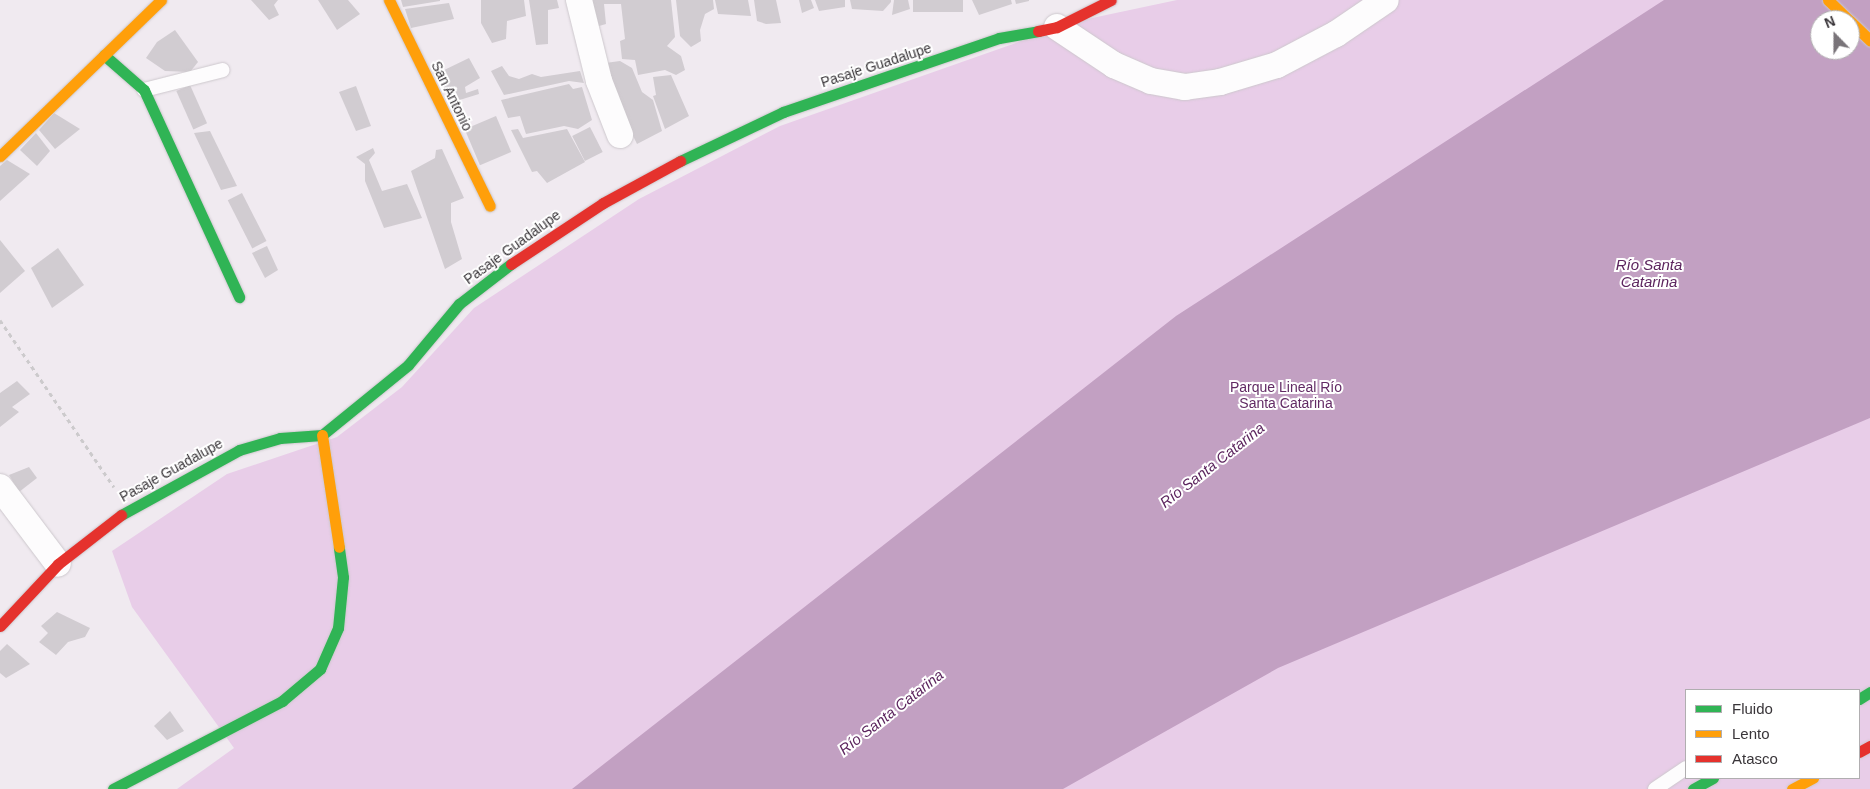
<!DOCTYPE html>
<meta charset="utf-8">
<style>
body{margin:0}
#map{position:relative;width:1870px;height:789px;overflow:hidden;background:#f0eaf0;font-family:Arial,sans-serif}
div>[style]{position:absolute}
.green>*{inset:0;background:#e8cde8}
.water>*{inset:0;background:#c2a0c2}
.building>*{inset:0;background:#d1ccd1;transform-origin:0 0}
.path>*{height:3px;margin-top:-1.5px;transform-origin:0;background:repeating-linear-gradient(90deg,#cccacc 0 4px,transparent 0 8px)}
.roads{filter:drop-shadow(0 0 1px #cdc8cd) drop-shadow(0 0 1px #cdc8cd)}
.lane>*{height:14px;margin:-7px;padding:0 7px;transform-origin:7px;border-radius:7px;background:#fdfcfd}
.street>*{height:26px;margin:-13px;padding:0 13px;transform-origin:13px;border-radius:13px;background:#fdfcfd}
.fast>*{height:11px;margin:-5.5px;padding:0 5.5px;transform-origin:5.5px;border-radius:5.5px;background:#30b455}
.slow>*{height:11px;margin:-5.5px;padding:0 5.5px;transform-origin:5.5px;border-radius:5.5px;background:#ff9f0a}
.jam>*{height:11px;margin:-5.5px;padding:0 5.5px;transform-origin:5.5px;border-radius:5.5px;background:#e5322d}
span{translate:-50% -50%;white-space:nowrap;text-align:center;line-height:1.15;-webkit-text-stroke:4px #fff;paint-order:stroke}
.street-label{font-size:14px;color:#393539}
.park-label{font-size:14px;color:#622a64}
.water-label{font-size:15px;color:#5c255e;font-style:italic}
.legend{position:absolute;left:1685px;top:689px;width:175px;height:90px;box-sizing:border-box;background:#fff;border:1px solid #b0aeb0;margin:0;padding:6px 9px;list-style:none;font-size:15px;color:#393539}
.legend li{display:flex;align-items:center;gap:10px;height:25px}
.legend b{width:25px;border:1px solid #b0aeb0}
.north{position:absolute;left:1810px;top:10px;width:50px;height:50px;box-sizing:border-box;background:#fff;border:1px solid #b0aeb0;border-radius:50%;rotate:338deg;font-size:14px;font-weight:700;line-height:20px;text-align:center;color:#393539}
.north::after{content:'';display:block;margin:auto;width:18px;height:22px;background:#797479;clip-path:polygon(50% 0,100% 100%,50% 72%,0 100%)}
</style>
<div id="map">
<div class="green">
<i style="clip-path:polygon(evenodd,1177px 0,1870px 0,1870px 789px,177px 789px,234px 748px,132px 607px,112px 551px,227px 474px,337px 437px,402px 387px,474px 308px,639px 199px,780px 126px,1078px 21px,1177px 0,1820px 20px,1850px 20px,1850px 50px,1820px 50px,1820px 20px,1177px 0,1686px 690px,1859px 690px,1859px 778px,1686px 778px,1686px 690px)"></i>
</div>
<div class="water">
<i style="clip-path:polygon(evenodd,1664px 0,1870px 0,1870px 418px,1278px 668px,1063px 789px,572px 789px,1176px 316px,1664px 0,1820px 20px,1850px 20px,1850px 50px,1820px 50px,1820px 20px)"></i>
</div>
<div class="building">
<i style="clip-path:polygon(251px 0,278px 0,274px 5px,279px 15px,269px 20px)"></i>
<i style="clip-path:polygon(318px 0,348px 0,360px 14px,337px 30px)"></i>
<i style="clip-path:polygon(401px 0,440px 0,440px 1px,403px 7px)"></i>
<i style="clip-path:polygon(481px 0,524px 0,526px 16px,507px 21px,506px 39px,492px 43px,481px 23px)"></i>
<i style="clip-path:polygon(529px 0,557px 0,559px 8px,548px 10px,548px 44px,536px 45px)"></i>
<i style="clip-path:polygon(584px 0,671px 0,675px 37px,667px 46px,681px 56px,685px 70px,676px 75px,665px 70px,638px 75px,635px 60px,622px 59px,620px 41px,625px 39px,621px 4px,604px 4px,606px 24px,592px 28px)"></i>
<i style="clip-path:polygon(676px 0,713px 0,714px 9px,705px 14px,700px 30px,701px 41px,691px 47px,680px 36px)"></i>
<i style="clip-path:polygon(715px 0,748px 0,751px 16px,718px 14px)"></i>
<i style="clip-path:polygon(754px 0,776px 0,781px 23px,766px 24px,757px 21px)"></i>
<i style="clip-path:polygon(799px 0,811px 0,814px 8px,802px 13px)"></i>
<i style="clip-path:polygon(815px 0,845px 0,845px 7px,819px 11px)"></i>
<i style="clip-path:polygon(850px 0,891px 0,891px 2px,883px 11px,852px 9px)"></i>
<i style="clip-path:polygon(894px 0,908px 0,910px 9px,892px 15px)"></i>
<i style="left:913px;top:0;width:50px;height:12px"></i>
<i style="clip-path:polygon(972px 0,1011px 0,1012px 4px,979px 15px)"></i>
<i style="clip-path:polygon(1015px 0,1029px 0,1029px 1px,1016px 4px)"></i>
<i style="clip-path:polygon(449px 3px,454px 19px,411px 28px,405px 9px)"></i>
<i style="clip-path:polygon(175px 30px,198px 62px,190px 72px,165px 71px,146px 58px,157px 42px)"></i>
<i style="clip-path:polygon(469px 58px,480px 78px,465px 87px,466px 93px,478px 89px,479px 94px,450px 103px,438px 73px)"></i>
<i style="clip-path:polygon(620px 61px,632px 68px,642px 92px,653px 100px,662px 131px,637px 144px,598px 64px)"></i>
<i style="clip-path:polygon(502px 66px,509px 76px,519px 79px,532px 74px,541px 77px,580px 71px,584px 83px,569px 81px,504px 95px,491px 71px)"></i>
<i style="clip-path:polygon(671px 75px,689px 116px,665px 129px,653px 96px,656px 95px,653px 77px)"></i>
<i style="clip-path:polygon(569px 84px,573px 89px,582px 87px,592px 120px,578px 129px,564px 126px,526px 134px,520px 116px,508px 118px,501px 100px)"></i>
<i style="left:190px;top:85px;width:42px;height:15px;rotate:66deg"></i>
<i style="clip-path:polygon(356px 86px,371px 126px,356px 131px,339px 92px)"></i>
<i style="clip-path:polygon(54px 113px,80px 129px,55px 149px,39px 130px)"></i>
<i style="left:496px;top:116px;width:39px;height:34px;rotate:67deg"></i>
<i style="left:590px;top:127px;width:28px;height:20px;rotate:63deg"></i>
<i style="clip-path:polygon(518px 129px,523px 138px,567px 129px,585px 162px,547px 183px,537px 171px,532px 172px,511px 130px)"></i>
<i style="clip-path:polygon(210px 131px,237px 186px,221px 190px,194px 133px)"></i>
<i style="clip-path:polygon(36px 133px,50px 151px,37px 166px,20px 150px)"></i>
<i style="clip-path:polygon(373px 148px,375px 153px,369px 160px,382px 191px,407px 184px,422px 218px,384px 228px,365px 181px,365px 164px,356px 157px)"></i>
<i style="clip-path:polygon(442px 149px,464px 198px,451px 203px,451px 222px,462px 259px,445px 269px,411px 171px,435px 158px,436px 150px)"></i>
<i style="clip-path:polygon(7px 160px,30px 174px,0 201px,0 166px)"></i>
<i style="left:242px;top:193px;width:54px;height:16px;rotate:63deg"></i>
<i style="clip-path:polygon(0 240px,25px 271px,0 293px)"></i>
<i style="clip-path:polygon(267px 246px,278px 270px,265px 278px,252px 253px)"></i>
<i style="clip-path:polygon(58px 248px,84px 285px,52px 308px,31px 268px)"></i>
<i style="clip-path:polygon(17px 381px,30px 394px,12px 407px,19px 412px,0 427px,0 393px)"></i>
<i style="clip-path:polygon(29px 467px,37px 478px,19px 492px,9px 475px)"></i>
<i style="clip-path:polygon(57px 612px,90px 628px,85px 637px,68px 642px,56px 655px,39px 642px,48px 633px,41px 626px)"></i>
<i style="clip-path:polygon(7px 644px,30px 664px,6px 678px,0 673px,0 651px)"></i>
<i style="clip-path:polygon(170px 711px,184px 731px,167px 740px,154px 726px)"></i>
</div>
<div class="path">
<i style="left:0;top:320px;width:202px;rotate:55.7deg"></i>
</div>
<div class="roads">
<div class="lane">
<i style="left:144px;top:90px;width:81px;rotate:-14.2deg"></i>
<i style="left:1655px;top:789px;width:37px;rotate:-34deg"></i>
</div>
<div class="street">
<i style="left:579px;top:0;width:83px;rotate:76.1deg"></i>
<i style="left:599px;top:81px;width:58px;rotate:68.7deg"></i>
<i style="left:1057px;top:27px;width:69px;rotate:33.7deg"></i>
<i style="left:1114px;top:65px;width:40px;rotate:23.4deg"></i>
<i style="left:1151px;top:81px;width:35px;rotate:10deg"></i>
<i style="left:1185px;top:87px;width:35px;rotate:-8deg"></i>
<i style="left:1220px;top:82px;width:59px;rotate:-16.6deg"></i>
<i style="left:1277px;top:65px;width:67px;rotate:-27.7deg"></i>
<i style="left:1336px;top:34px;width:60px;rotate:-34.2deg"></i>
<i style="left:0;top:487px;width:96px;rotate:53deg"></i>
</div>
<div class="fast">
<i style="left:104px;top:55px;width:53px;rotate:41.2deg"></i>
<i style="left:144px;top:90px;width:228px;rotate:65.3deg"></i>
<i style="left:680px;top:161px;width:114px;rotate:-25.4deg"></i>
<i style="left:783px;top:112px;width:228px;rotate:-18.9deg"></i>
<i style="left:999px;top:38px;width:40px;rotate:-10deg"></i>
<i style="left:121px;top:515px;width:135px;rotate:-28.8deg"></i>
<i style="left:239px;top:450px;width:43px;rotate:-16.3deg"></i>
<i style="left:280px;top:438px;width:42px;rotate:-4.1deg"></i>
<i style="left:322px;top:435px;width:111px;rotate:-39.1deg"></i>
<i style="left:408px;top:365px;width:80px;rotate:-50.1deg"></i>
<i style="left:459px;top:304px;width:66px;rotate:-37.6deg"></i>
<i style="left:1859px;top:699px;width:13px;rotate:-32deg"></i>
<i style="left:113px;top:789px;width:191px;rotate:-27.5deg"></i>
<i style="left:282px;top:701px;width:50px;rotate:-40.1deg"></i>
<i style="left:320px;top:669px;width:45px;rotate:-66.3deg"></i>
<i style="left:338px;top:628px;width:51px;rotate:-84.4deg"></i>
<i style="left:343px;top:577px;width:30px;rotate:-98deg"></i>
<i style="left:1693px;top:789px;width:23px;rotate:-29deg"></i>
</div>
<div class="slow">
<i style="left:389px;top:0;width:229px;rotate:63.9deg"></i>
<i style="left:1828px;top:0;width:29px;rotate:44deg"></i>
<i style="left:1850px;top:21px;width:28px;rotate:44deg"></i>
<i style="left:0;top:156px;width:224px;rotate:-44.1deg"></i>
<i style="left:322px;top:435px;width:113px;rotate:81.4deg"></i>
<i style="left:1792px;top:789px;width:24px;rotate:-28deg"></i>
</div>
<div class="jam">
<i style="left:1038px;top:31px;width:19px;rotate:-12deg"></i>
<i style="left:1057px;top:27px;width:60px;rotate:-26.6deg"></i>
<i style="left:511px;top:264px;width:110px;rotate:-33.5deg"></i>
<i style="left:603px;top:203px;width:88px;rotate:-28.6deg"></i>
<i style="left:0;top:626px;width:85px;rotate:-46.9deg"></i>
<i style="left:58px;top:564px;width:80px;rotate:-37.9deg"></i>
<i style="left:1859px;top:752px;width:13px;rotate:-29deg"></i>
</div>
</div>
<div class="street-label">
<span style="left:876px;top:65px;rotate:-18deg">Pasaje Guadalupe</span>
<span style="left:452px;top:96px;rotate:64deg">San Antonio</span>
<span style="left:512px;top:247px;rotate:-36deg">Pasaje Guadalupe</span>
<span style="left:171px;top:470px;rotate:-29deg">Pasaje Guadalupe</span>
</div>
<div class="park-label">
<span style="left:1286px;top:395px">Parque Lineal Río<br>Santa Catarina</span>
</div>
<div class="water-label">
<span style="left:1649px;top:273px">Río Santa<br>Catarina</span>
<span style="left:1212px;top:465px;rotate:-38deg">Río Santa Catarina</span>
<span style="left:891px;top:712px;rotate:-38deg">Río Santa Catarina</span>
</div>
<ul class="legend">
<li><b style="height:6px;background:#30b455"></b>Fluido</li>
<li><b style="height:6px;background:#ff9f0a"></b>Lento</li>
<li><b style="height:6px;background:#e5322d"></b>Atasco</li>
</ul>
<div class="north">N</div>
</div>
